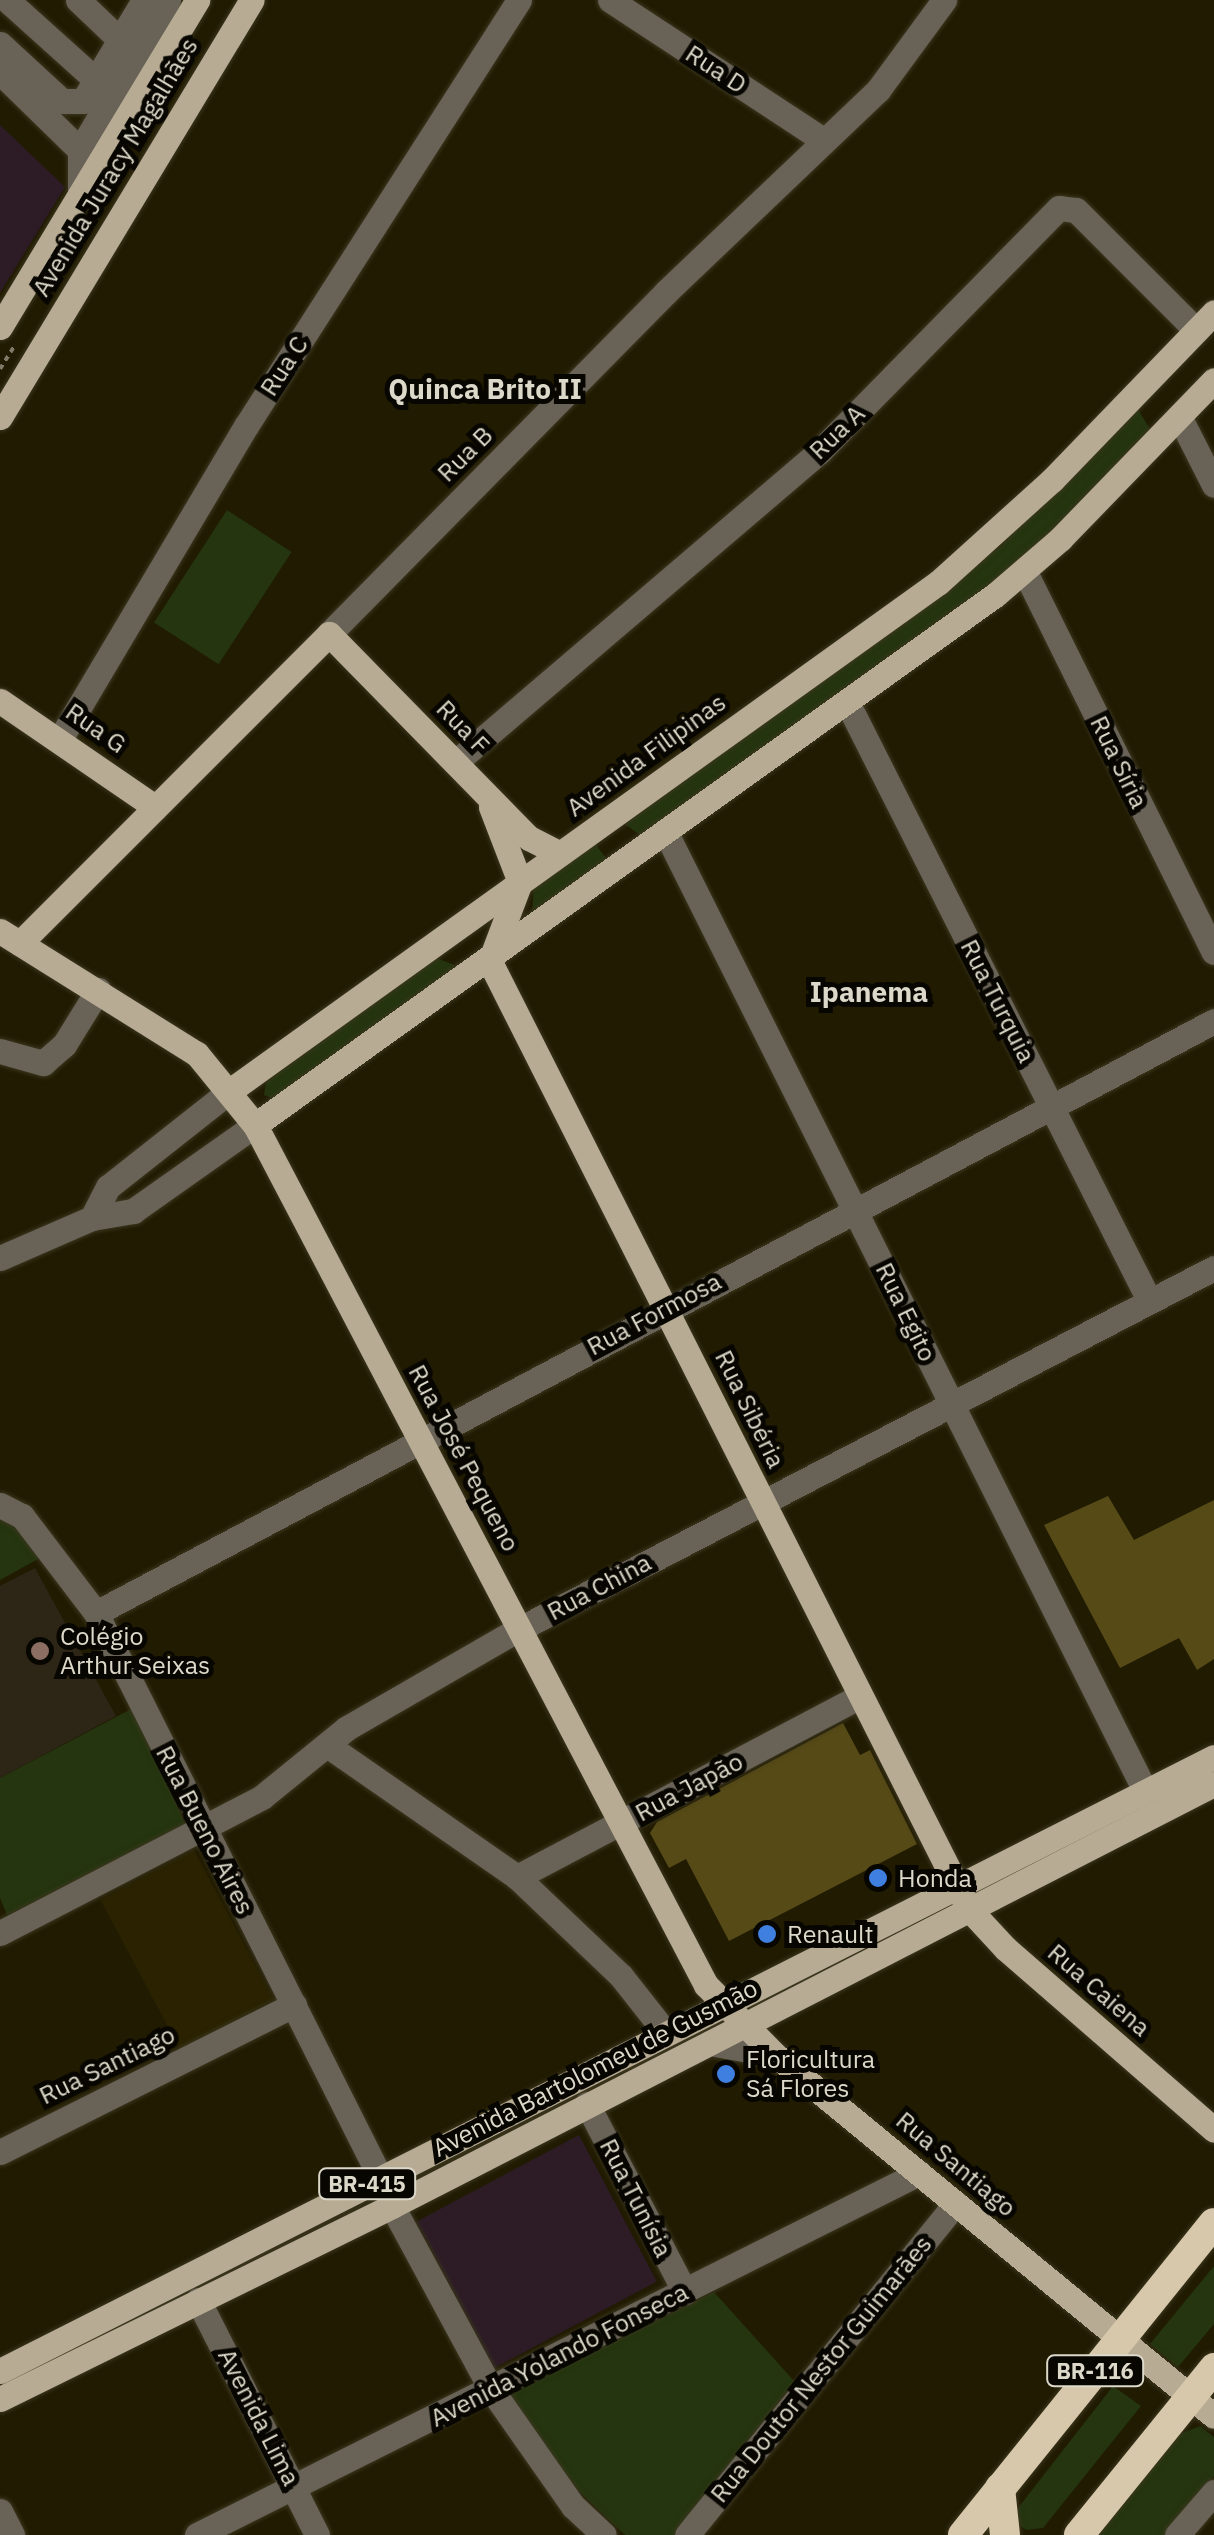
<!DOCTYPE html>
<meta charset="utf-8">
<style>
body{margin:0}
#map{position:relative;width:1214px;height:2535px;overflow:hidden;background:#211b02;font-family:"IBM Plex Sans",sans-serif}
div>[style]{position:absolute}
.commercial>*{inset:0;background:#2d1c26;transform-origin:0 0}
.built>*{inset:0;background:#2a2200;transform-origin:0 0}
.education>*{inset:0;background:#2d2515}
.green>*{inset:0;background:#24350f;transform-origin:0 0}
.building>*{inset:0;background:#564a17}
.path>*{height:4px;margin-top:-2px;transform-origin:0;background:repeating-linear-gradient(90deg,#807b68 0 5px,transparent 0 10px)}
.roads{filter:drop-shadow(0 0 2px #3b361e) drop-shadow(0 0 2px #3b361e)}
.minor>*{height:25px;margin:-12.5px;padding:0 12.5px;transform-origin:12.5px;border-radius:12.5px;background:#686257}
.major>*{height:25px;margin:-12.5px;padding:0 12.5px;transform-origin:12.5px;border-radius:12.5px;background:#b7ab93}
.highway>*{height:30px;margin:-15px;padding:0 15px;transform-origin:15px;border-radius:15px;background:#d7c8ab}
.dots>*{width:28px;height:28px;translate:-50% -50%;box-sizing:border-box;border:5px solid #080601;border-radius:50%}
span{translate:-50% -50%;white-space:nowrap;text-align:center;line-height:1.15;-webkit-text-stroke:10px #080601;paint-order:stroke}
.shield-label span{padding:2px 8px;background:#080601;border:2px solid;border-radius:8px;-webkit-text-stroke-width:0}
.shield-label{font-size:22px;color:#dcd9ca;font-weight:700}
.street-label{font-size:25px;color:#dcd9ca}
.poi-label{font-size:25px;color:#dcd9ca}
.left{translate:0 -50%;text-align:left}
.neighbourhood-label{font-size:28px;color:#dcd9ca;font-weight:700}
</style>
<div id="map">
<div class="commercial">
<i style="clip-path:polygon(0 125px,65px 187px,0 293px)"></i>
<i style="left:579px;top:2135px;width:166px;height:184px;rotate:62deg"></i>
</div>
<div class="built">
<i style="left:194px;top:1850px;width:169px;height:106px;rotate:62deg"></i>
</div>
<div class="education">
<i style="clip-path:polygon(35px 1568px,116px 1716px,0 1778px,0 1586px)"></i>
</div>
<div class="green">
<i style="clip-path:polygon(1138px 409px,1151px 431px,1032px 556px,644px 838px,626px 825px,625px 815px,1001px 546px,1123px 411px)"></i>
<i style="left:227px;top:510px;width:77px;height:134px;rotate:33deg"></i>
<i style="clip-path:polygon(594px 842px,609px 862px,532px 917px,534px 882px)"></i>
<i style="clip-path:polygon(436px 958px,463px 968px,272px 1098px,264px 1095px,266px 1082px)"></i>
<i style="clip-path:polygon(0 1520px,22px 1529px,40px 1558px,0 1580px)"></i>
<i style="clip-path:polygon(135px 1707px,186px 1826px,7px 1915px,0 1898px,0 1778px)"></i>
<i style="clip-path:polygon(1214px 2266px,1214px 2324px,1178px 2367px,1150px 2344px)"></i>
<i style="clip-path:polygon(714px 2292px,795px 2382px,675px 2535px,625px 2535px,579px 2491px,507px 2393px)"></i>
<i style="clip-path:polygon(1113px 2386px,1141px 2406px,1043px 2528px,1026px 2530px,1018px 2524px,1018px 2508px)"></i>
<i style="clip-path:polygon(1200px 2426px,1214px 2437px,1214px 2476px,1166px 2535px,1097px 2535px,1177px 2435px)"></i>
</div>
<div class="building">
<i style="clip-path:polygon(1108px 1496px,1134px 1540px,1214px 1500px,1214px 1659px,1197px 1670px,1179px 1638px,1120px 1668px,1044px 1525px)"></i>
<i style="clip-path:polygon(843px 1723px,860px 1755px,870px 1750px,917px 1844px,729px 1941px,686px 1859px,669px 1868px,650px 1833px,657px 1822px)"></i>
</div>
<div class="path">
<i style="left:0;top:369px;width:28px;rotate:-58deg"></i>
</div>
<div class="roads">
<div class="minor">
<i style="left:7px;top:0;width:120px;rotate:42deg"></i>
<i style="left:78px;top:0;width:58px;rotate:43.6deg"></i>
<i style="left:610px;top:0;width:254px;rotate:33.3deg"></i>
<i style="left:0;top:44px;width:84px;rotate:42.6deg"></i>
<i style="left:62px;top:101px;width:21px"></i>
<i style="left:83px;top:101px;width:118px;rotate:-58.9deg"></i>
<i style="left:0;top:72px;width:112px;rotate:44.3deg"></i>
<i style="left:80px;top:197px;width:47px;rotate:-90deg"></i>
<i style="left:80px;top:150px;width:174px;rotate:-59.6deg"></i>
<i style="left:1180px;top:418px;width:75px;rotate:63.1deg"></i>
<i style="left:1025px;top:572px;width:424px;rotate:63.6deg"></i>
<i style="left:329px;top:634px;width:480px;rotate:-45.4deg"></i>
<i style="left:666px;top:292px;width:293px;rotate:-43.6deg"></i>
<i style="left:878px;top:90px;width:112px;rotate:-53.7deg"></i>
<i style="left:847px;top:702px;width:670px;rotate:63.21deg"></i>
<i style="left:60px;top:739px;width:364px;rotate:-59.3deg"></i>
<i style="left:246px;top:426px;width:506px;rotate:-57.35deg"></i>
<i style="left:457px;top:761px;width:476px;rotate:-40.5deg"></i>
<i style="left:819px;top:452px;width:342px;rotate:-45.5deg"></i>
<i style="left:1059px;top:208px;width:17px;rotate:7deg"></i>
<i style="left:1076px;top:210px;width:170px;rotate:45deg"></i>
<i style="left:666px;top:833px;width:1071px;rotate:63.43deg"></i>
<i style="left:0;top:1051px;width:45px;rotate:15.6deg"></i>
<i style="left:43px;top:1063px;width:28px;rotate:-41deg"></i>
<i style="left:64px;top:1045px;width:65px;rotate:-58.3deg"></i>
<i style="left:92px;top:1218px;width:35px;rotate:-63deg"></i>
<i style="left:108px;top:1187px;width:157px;rotate:-38.3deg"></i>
<i style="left:0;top:1258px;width:100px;rotate:-23.5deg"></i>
<i style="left:92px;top:1218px;width:42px;rotate:-9.7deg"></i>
<i style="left:133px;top:1211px;width:149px;rotate:-35.2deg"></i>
<i style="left:0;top:1505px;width:25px;rotate:27deg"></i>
<i style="left:22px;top:1516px;width:122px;rotate:52.7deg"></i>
<i style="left:96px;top:1613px;width:631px;rotate:63.27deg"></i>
<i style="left:96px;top:1613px;width:1265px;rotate:-27.9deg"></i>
<i style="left:327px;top:1745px;width:231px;rotate:34.8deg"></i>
<i style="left:517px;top:1877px;width:144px;rotate:43.6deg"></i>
<i style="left:621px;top:1976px;width:71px;rotate:51.8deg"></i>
<i style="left:517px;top:1877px;width:388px;rotate:-27.8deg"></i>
<i style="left:0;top:1933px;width:295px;rotate:-27.4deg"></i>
<i style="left:262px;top:1797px;width:109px;rotate:-39.1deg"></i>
<i style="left:347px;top:1728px;width:188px;rotate:-30deg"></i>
<i style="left:510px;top:1634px;width:793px;rotate:-27.47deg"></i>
<i style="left:710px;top:2043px;width:66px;rotate:10.5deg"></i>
<i style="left:587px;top:2104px;width:212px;rotate:62.5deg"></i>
<i style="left:0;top:2152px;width:329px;rotate:-26.6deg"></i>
<i style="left:392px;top:2206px;width:208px;rotate:61.6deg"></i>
<i style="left:491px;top:2389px;width:143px;rotate:55deg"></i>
<i style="left:573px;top:2506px;width:42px;rotate:43.1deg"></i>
<i style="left:198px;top:2300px;width:263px;rotate:63.1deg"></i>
<i style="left:0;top:2511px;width:27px;rotate:63deg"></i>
<i style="left:197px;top:2535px;width:808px;rotate:-26.63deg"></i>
<i style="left:687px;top:2535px;width:427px;rotate:-51deg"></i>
<i style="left:1177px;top:2535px;width:57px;rotate:-49.3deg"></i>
</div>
<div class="major">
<i style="left:0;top:327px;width:382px;rotate:-58.9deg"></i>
<i style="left:0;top:417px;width:487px;rotate:-58.9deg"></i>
<i style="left:0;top:701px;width:188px;rotate:34.4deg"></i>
<i style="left:491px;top:807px;width:80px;rotate:68.9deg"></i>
<i style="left:520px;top:882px;width:79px;rotate:110.7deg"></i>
<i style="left:0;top:931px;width:232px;rotate:32deg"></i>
<i style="left:197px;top:1054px;width:92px;rotate:50.8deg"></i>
<i style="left:255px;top:1125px;width:971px;rotate:62.33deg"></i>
<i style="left:706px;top:1985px;width:98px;rotate:45.4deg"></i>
<i style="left:775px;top:2055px;width:568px;rotate:39.43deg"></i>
<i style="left:20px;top:943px;width:437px;rotate:-45deg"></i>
<i style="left:329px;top:634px;width:286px;rotate:45.6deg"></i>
<i style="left:529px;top:838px;width:34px;rotate:27deg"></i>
<i style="left:489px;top:960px;width:1062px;rotate:63.19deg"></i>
<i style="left:968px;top:1908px;width:54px;rotate:47.2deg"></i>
<i style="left:1005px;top:1948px;width:277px;rotate:41deg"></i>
<i style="left:231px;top:1090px;width:871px;rotate:-35.66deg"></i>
<i style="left:939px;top:582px;width:152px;rotate:-42.1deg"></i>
<i style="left:1052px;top:480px;width:233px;rotate:-46deg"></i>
<i style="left:255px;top:1125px;width:910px;rotate:-35.61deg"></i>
<i style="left:995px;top:595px;width:86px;rotate:-40.7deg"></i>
<i style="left:1060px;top:539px;width:221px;rotate:-45.9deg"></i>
<i style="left:0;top:2371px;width:1360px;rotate:-26.83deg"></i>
<i style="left:0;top:2399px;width:437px;rotate:-26.2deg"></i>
<i style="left:392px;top:2206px;width:924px;rotate:-27.18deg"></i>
</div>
<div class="highway">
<i style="left:1000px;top:2488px;width:47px;rotate:83.9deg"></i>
<i style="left:963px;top:2535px;width:400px;rotate:-51.2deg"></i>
<i style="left:1079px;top:2535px;width:215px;rotate:-51deg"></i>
</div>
</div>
<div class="dots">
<i style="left:40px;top:1651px;background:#8d6e63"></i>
<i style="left:878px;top:1878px;background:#3f7fe0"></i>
<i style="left:767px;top:1934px;background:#3f7fe0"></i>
<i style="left:726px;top:2074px;background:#3f7fe0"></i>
</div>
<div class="shield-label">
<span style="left:367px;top:2184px">BR-415</span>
<span style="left:1095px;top:2371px">BR-116</span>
</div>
<div class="street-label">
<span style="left:716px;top:69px;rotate:33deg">Rua D</span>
<span style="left:115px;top:167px;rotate:-59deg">Avenida Juracy Magalhães</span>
<span style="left:284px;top:366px;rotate:-57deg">Rua C</span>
<span style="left:837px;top:432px;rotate:-44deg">Rua A</span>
<span style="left:465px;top:454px;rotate:-45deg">Rua B</span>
<span style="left:463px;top:727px;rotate:46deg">Rua F</span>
<span style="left:96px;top:728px;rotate:35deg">Rua G</span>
<span style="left:646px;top:755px;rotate:-36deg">Avenida Filipinas</span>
<span style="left:1119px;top:762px;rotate:64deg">Rua Síria</span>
<span style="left:998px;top:1001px;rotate:63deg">Rua Turquia</span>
<span style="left:906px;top:1312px;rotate:64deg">Rua Egito</span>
<span style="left:654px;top:1314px;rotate:-28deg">Rua Formosa</span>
<span style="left:750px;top:1409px;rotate:64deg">Rua Sibéria</span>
<span style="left:464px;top:1458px;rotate:62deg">Rua José Pequeno</span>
<span style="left:599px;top:1587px;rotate:-28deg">Rua China</span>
<span style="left:689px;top:1787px;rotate:-28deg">Rua Japão</span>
<span style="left:205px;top:1830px;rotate:63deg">Rua Bueno Aires</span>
<span style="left:1099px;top:1990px;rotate:41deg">Rua Caiena</span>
<span style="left:107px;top:2065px;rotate:-26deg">Rua Santiago</span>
<span style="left:595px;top:2068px;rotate:-27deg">Avenida Bartolomeu de Gusmão</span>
<span style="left:956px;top:2164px;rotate:40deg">Rua Santiago</span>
<span style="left:636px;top:2198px;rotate:63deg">Rua Tunísia</span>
<span style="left:559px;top:2355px;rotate:-27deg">Avenida Yolando Fonseca</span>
<span style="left:821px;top:2369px;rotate:-51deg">Rua Doutor Nestor Guimarães</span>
<span style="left:259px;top:2417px;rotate:63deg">Avenida Lima</span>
</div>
<div class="poi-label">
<span class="left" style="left:60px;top:1651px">Colégio<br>Arthur Seixas</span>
<span class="left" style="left:898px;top:1878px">Honda</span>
<span class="left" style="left:787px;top:1934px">Renault</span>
<span class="left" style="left:746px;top:2074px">Floricultura<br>Sá Flores</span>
</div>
<div class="neighbourhood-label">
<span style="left:485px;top:389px">Quinca Brito II</span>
<span style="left:869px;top:992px">Ipanema</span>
</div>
</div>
